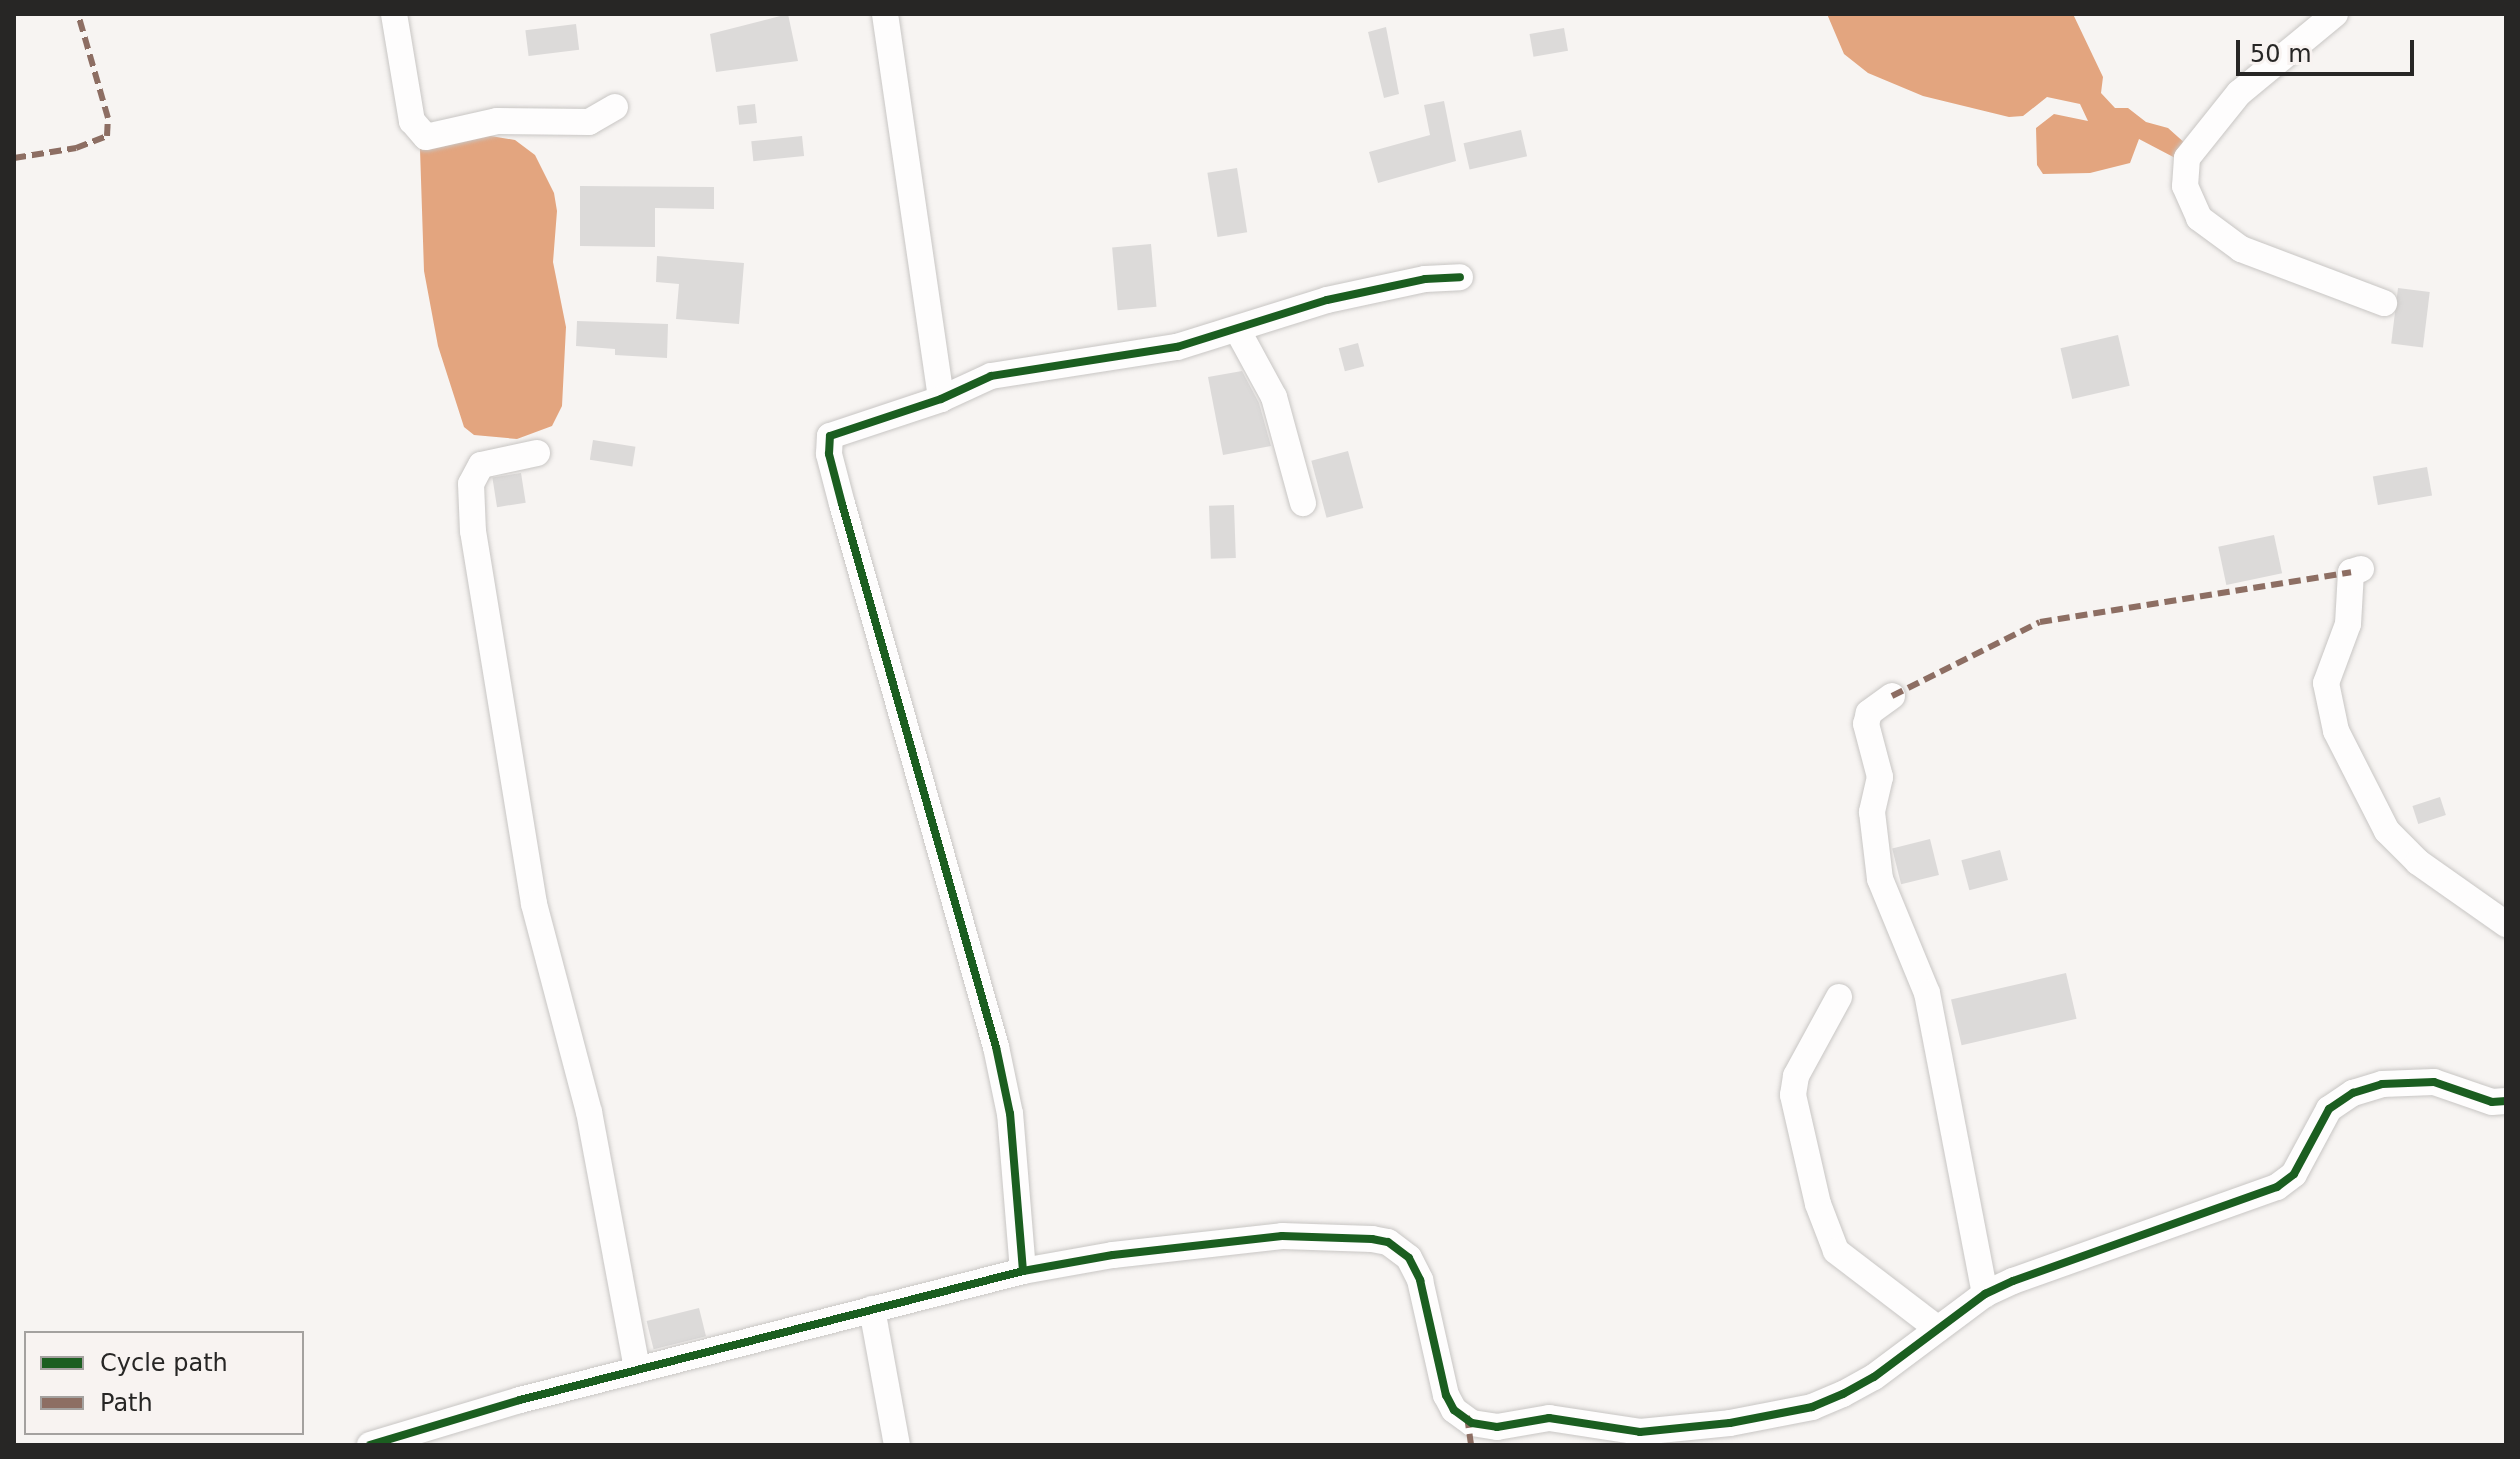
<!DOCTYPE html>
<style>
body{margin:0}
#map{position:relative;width:2520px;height:1459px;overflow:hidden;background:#f7f4f2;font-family:"DejaVu Sans",sans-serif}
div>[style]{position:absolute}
.water>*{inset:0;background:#e3a57f}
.building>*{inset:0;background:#dcdad9;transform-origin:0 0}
.roads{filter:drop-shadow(0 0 2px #c8c6c4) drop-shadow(0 0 2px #c8c6c4)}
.minor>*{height:26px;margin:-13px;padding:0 13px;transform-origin:13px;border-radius:13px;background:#fefdfd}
.quiet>*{height:6px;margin-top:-3px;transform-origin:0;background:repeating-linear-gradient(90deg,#8d6e63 0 12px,transparent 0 18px)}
.cycleway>*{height:8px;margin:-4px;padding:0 4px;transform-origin:4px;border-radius:4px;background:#1b5e20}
span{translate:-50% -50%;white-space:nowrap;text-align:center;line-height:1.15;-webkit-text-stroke:6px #f8f3f1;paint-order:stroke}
.frame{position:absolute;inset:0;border:16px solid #272625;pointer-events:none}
.legend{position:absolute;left:24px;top:1331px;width:280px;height:104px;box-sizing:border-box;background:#f8f3f1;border:2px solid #a4a19f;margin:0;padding:10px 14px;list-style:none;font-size:24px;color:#272625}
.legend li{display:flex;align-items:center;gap:16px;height:40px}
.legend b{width:40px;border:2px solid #a4a19f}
.scale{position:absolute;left:2236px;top:40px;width:178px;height:36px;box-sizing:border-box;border:4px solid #272625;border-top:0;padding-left:10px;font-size:24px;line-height:28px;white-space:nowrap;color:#272625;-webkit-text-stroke:6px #f8f3f1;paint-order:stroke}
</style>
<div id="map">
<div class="water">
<i style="clip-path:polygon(1827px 14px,2073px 14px,2103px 77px,2101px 93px,2115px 108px,2128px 108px,2146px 122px,2168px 128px,2187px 145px,2179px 160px,2139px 139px,2130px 163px,2090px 173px,2043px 174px,2037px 165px,2036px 128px,2054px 114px,2088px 121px,2080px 104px,2047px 97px,2023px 116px,2009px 117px,1923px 96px,1868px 73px,1844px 54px)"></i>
<i style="clip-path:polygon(485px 135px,515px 140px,535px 155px,554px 193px,557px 211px,553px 262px,566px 327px,562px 406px,552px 426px,517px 439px,474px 435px,464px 427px,438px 346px,424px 271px,420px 149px)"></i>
</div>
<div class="building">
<i style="clip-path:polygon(788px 14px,798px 61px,716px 72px,710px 34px)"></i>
<i style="left:576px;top:24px;width:26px;height:51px;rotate:83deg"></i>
<i style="clip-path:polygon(1386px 27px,1399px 94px,1384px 98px,1368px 32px)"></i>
<i style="left:1564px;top:28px;width:23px;height:35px;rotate:80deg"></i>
<i style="clip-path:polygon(1444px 101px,1456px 161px,1378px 183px,1369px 152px,1430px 135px,1424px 105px)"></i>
<i style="left:755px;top:104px;width:19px;height:18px;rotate:84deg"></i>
<i style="left:1521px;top:130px;width:27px;height:59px;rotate:77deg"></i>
<i style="left:802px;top:136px;width:20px;height:51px;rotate:84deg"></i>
<i style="left:1237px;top:168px;width:65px;height:30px;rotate:81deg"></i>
<i style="clip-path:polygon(580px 186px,714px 187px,714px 209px,655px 208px,655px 247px,580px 246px)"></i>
<i style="left:1151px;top:244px;width:63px;height:39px;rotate:85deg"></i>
<i style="clip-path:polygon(657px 256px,744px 263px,739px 324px,676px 319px,679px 284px,656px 282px)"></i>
<i style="left:2398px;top:288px;width:32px;height:56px;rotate:7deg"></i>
<i style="clip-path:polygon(577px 321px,668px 324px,667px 358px,615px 355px,615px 349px,576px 346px)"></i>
<i style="left:2118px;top:335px;width:52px;height:59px;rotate:77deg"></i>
<i style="left:1358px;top:343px;width:24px;height:20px;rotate:75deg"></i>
<i style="clip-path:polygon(1242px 371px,1259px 403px,1271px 446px,1223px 455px,1208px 377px)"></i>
<i style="left:593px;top:440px;width:43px;height:20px;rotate:9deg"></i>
<i style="left:1348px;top:451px;width:59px;height:38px;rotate:75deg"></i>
<i style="left:2427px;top:467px;width:29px;height:55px;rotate:80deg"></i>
<i style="left:521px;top:473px;width:30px;height:29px;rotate:81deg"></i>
<i style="left:1234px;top:505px;width:53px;height:25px;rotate:88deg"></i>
<i style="left:2274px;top:535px;width:39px;height:57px;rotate:78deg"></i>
<i style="left:2440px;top:797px;width:19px;height:29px;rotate:72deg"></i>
<i style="left:1930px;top:839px;width:37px;height:39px;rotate:76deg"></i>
<i style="left:2000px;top:850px;width:31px;height:40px;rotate:75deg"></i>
<i style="left:2066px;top:973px;width:47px;height:118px;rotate:77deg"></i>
<i style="left:699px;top:1308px;width:29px;height:54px;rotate:76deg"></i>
</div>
<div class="roads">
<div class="minor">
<i style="left:394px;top:14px;width:109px;rotate:80.5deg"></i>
<i style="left:412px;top:121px;width:21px;rotate:49deg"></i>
<i style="left:426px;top:137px;width:73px;rotate:-12.7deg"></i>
<i style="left:497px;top:121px;width:92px;rotate:0.6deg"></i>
<i style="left:589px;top:122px;width:30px;rotate:-30deg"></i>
<i style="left:885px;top:14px;width:389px;rotate:81.7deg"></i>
<i style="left:2335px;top:14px;width:124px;rotate:140.5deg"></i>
<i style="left:2239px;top:93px;width:83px;rotate:128.7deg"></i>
<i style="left:2187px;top:158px;width:28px;rotate:94deg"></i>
<i style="left:2185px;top:186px;width:35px;rotate:66deg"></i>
<i style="left:2199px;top:218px;width:52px;rotate:36.4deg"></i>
<i style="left:2241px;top:249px;width:153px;rotate:20.7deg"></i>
<i style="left:1238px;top:331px;width:75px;rotate:61.4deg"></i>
<i style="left:1274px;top:397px;width:110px;rotate:74.7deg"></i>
<i style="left:537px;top:453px;width:57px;rotate:167.9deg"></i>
<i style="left:481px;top:465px;width:21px;rotate:118deg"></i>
<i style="left:471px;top:484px;width:47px;rotate:87.6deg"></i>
<i style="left:473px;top:531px;width:378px;rotate:80.7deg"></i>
<i style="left:534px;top:904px;width:215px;rotate:75.2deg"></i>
<i style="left:589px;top:1112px;width:261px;rotate:79.4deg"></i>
<i style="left:2361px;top:569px;width:10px;rotate:163deg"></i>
<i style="left:2351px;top:572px;width:52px;rotate:93.3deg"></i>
<i style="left:2348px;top:624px;width:63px;rotate:110.4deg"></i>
<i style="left:2326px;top:683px;width:49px;rotate:78.2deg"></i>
<i style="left:2336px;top:731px;width:112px;rotate:63deg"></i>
<i style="left:2387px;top:831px;width:44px;rotate:45deg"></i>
<i style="left:2418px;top:862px;width:108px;rotate:35.2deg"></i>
<i style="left:1892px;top:696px;width:29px;rotate:144deg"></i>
<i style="left:1869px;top:713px;width:11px;rotate:105deg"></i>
<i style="left:1866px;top:724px;width:55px;rotate:75.2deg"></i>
<i style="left:1880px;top:777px;width:36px;rotate:103deg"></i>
<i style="left:1872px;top:812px;width:67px;rotate:83.2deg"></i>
<i style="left:1880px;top:879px;width:123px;rotate:67.6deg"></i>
<i style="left:1927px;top:993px;width:307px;rotate:79.1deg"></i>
<i style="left:1839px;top:997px;width:90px;rotate:118.6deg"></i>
<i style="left:1796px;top:1076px;width:19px;rotate:99deg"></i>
<i style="left:1793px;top:1095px;width:112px;rotate:77.1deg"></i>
<i style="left:1818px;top:1204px;width:50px;rotate:69deg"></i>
<i style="left:1836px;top:1251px;width:128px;rotate:37.4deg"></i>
<i style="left:1023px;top:1271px;width:158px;rotate:-94.7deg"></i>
<i style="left:1010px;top:1114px;width:68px;rotate:-101.8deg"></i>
<i style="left:996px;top:1047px;width:564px;rotate:-105.83deg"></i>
<i style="left:842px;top:504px;width:52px;rotate:-104.6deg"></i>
<i style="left:829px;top:454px;width:18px;rotate:-87deg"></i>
<i style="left:830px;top:436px;width:117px;rotate:-18.4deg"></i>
<i style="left:941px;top:399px;width:55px;rotate:-24.7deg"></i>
<i style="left:991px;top:376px;width:188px;rotate:-8.9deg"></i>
<i style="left:1177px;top:347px;width:157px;rotate:-17.4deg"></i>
<i style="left:1327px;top:300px;width:100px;rotate:-12.1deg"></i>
<i style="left:1425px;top:279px;width:35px;rotate:-3deg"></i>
<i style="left:872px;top:1309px;width:138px;rotate:79.6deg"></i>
<i style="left:370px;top:1445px;width:157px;rotate:-16.7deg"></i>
<i style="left:520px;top:1400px;width:519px;rotate:-14.38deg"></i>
<i style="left:1023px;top:1271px;width:91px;rotate:-10.1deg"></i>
<i style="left:1113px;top:1255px;width:170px;rotate:-6.4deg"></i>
<i style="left:1282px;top:1236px;width:90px;rotate:1.9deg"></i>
<i style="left:1372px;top:1239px;width:16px;rotate:11deg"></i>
<i style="left:1388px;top:1242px;width:26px;rotate:37deg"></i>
<i style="left:1409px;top:1258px;width:25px;rotate:63deg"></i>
<i style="left:1420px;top:1280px;width:118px;rotate:77.3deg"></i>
<i style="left:1446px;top:1395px;width:17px;rotate:62deg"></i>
<i style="left:1454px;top:1410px;width:22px;rotate:36deg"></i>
<i style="left:1472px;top:1423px;width:25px;rotate:9deg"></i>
<i style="left:1497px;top:1427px;width:53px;rotate:-9.8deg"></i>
<i style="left:1549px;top:1418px;width:92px;rotate:8.7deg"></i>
<i style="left:1640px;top:1432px;width:90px;rotate:-5.7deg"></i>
<i style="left:1730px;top:1423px;width:84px;rotate:-11deg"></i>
<i style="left:1812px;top:1407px;width:34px;rotate:-23deg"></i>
<i style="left:1843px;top:1394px;width:35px;rotate:-29deg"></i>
<i style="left:1874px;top:1377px;width:139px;rotate:-36.8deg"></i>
<i style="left:1985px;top:1294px;width:31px;rotate:-25deg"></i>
<i style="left:2013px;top:1281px;width:280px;rotate:-19.6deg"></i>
<i style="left:2277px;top:1187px;width:21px;rotate:-37deg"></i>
<i style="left:2294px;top:1174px;width:74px;rotate:-61.7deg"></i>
<i style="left:2329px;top:1109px;width:29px;rotate:-34deg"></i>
<i style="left:2353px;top:1093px;width:30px;rotate:-17deg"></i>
<i style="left:2382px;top:1084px;width:52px;rotate:-2.2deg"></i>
<i style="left:2434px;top:1082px;width:61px;rotate:19deg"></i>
<i style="left:2492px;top:1102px;width:14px;rotate:-4deg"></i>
</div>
</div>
<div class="quiet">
<i style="left:14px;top:158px;width:63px;rotate:-9.2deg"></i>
<i style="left:76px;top:148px;width:33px;rotate:-21deg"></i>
<i style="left:107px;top:136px;width:18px;rotate:-87deg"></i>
<i style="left:108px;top:118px;width:108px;rotate:-106.1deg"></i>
<i style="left:1892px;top:696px;width:165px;rotate:-26.6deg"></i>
<i style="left:2040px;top:622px;width:315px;rotate:-9.1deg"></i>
<i style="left:1467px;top:1416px;width:29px;rotate:82deg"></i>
</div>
<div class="cycleway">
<i style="left:1023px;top:1271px;width:158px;rotate:-94.7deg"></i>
<i style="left:1010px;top:1114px;width:68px;rotate:-101.8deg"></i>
<i style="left:996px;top:1047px;width:564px;rotate:-105.83deg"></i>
<i style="left:842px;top:504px;width:52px;rotate:-104.6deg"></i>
<i style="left:829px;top:454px;width:18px;rotate:-87deg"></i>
<i style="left:830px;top:436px;width:117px;rotate:-18.4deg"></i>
<i style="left:941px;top:399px;width:55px;rotate:-24.7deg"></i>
<i style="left:991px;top:376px;width:188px;rotate:-8.9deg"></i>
<i style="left:1177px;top:347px;width:157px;rotate:-17.4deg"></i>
<i style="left:1327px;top:300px;width:100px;rotate:-12.1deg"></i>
<i style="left:1425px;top:279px;width:35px;rotate:-3deg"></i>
<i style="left:370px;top:1445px;width:157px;rotate:-16.7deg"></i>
<i style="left:520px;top:1400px;width:519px;rotate:-14.38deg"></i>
<i style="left:1023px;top:1271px;width:91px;rotate:-10.1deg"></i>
<i style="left:1113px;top:1255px;width:170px;rotate:-6.4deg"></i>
<i style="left:1282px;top:1236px;width:90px;rotate:1.9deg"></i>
<i style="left:1372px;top:1239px;width:16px;rotate:11deg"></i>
<i style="left:1388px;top:1242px;width:26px;rotate:37deg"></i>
<i style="left:1409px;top:1258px;width:25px;rotate:63deg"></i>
<i style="left:1420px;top:1280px;width:118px;rotate:77.3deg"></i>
<i style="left:1446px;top:1395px;width:17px;rotate:62deg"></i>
<i style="left:1454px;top:1410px;width:22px;rotate:36deg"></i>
<i style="left:1472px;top:1423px;width:25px;rotate:9deg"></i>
<i style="left:1497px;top:1427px;width:53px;rotate:-9.8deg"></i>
<i style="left:1549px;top:1418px;width:92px;rotate:8.7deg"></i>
<i style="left:1640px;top:1432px;width:90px;rotate:-5.7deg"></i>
<i style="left:1730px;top:1423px;width:84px;rotate:-11deg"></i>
<i style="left:1812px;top:1407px;width:34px;rotate:-23deg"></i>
<i style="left:1843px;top:1394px;width:35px;rotate:-29deg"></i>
<i style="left:1874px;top:1377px;width:139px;rotate:-36.8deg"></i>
<i style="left:1985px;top:1294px;width:31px;rotate:-25deg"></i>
<i style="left:2013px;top:1281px;width:280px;rotate:-19.6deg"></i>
<i style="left:2277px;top:1187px;width:21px;rotate:-37deg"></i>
<i style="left:2294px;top:1174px;width:74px;rotate:-61.7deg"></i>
<i style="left:2329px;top:1109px;width:29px;rotate:-34deg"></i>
<i style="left:2353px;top:1093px;width:30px;rotate:-17deg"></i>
<i style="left:2382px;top:1084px;width:52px;rotate:-2.2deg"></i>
<i style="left:2434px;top:1082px;width:61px;rotate:19deg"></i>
<i style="left:2492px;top:1102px;width:14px;rotate:-4deg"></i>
</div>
<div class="frame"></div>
<ul class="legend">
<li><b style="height:10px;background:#1b5e20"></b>Cycle path</li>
<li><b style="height:10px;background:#8d6e63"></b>Path</li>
</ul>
<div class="scale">50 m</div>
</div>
